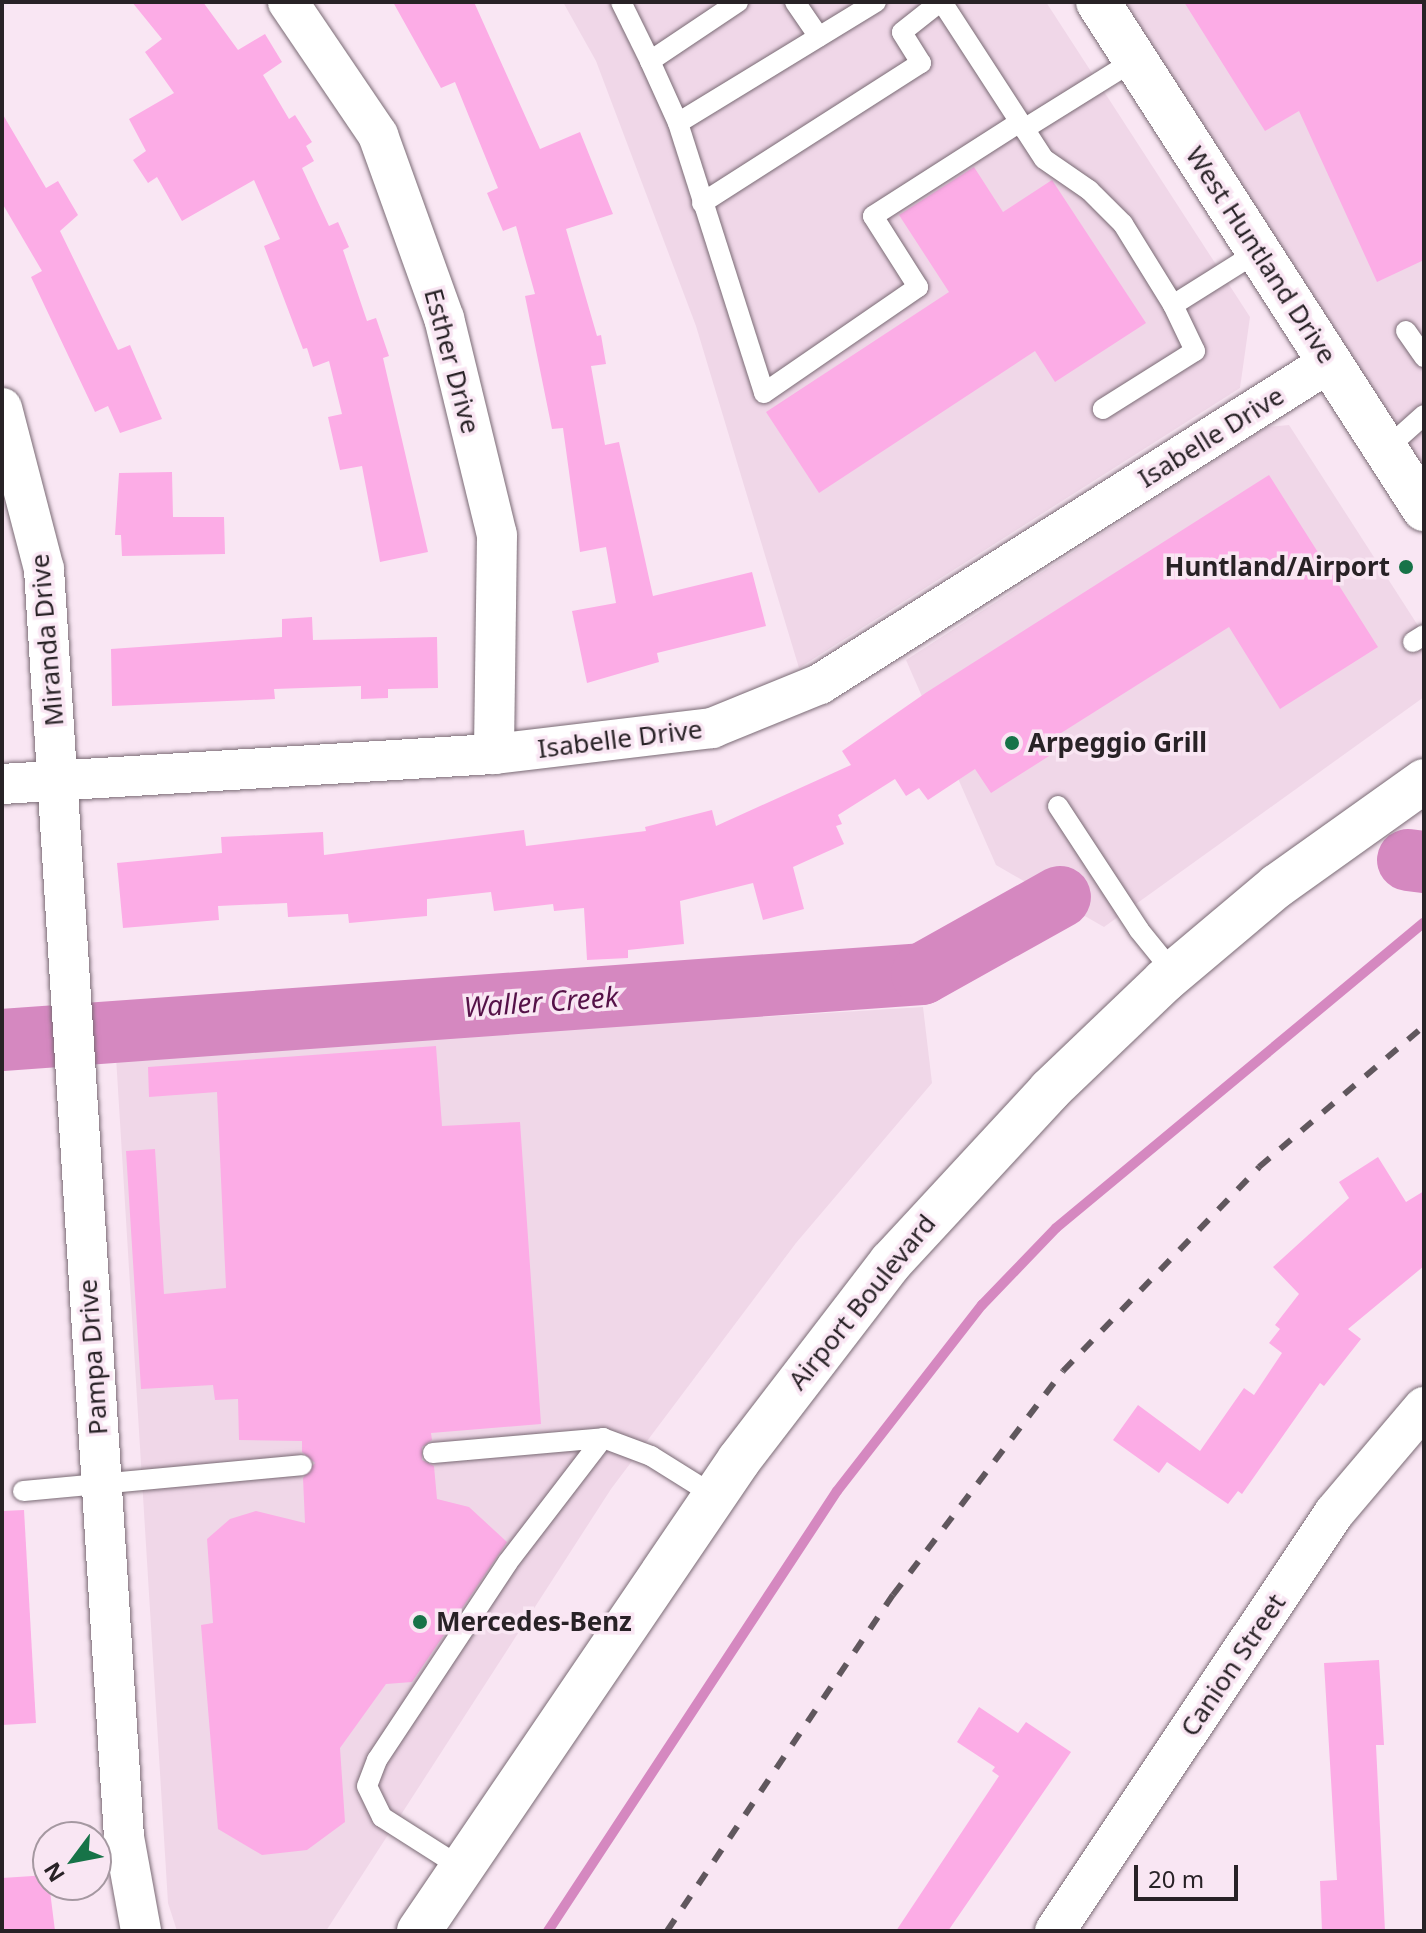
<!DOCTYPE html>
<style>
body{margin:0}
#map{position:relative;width:1426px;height:1933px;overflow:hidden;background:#f9e6f3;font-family:"Noto Sans",sans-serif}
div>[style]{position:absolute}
.built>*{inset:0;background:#f0d7e8}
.stream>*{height:10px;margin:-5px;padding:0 5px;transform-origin:5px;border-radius:5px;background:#d588c0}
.river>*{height:62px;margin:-31px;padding:0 31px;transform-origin:31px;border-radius:31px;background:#d588c0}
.building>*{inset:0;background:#fcace6}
.roads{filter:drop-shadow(0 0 2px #7a6b75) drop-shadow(0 0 2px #7a6b75)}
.service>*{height:20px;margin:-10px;padding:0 10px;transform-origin:10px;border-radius:10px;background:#fff}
.minor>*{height:40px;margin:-20px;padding:0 20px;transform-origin:20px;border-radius:20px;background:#fff}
.tertiary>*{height:44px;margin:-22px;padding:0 22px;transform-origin:22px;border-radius:22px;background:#fff}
.primary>*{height:44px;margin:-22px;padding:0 22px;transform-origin:22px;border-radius:22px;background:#fff}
.rail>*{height:6px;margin-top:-3px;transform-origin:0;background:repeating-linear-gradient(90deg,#60575d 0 14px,transparent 0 28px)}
.dots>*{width:22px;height:22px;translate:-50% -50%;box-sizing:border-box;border:4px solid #f9e6f3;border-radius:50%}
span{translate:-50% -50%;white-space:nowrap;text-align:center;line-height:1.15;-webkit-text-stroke:7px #f9e6f3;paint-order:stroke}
.street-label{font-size:26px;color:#282226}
.poi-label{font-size:26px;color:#282226;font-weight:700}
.right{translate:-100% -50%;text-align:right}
.left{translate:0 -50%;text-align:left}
.water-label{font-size:28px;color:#551148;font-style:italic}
.frame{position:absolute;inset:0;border:4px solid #282226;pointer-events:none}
.north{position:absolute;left:32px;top:1821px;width:80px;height:80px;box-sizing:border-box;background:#f9e6f3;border:2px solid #a598a1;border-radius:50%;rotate:238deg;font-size:22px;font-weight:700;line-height:32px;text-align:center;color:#282226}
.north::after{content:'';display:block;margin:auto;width:28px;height:36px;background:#177348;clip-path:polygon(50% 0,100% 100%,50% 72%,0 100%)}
.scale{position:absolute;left:1134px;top:1865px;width:104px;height:36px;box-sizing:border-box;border:4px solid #282226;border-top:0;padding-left:10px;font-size:24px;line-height:28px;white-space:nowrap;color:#282226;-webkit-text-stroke:6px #f9e6f3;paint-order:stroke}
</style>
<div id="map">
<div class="built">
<i style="clip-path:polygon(563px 2px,1046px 2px,1250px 317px,1240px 388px,799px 668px,696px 326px,596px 61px)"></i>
<i style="clip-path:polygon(1098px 2px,1424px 2px,1424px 509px)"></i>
<i style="clip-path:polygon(1289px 425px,1424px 635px,1424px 697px,1104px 927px,996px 865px,906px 660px,1267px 427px)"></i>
<i style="clip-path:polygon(923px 1007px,932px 1083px,796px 1243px,611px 1489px,326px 1931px,177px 1931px,168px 1903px,116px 1057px)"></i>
</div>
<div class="stream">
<i style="left:548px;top:1931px;width:526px;rotate:-56.7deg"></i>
<i style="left:837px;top:1491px;width:236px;rotate:-52.1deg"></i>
<i style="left:982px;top:1305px;width:107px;rotate:-46.1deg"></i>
<i style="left:1056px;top:1228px;width:478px;rotate:-39.7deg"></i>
</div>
<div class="river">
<i style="left:1408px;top:860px;width:16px;rotate:7deg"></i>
<i style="left:2px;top:1040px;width:922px;rotate:-4.1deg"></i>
<i style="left:922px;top:974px;width:158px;rotate:-29.2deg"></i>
</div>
<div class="building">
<i style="clip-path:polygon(132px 2px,203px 2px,238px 50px,265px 34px,282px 62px,263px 75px,289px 119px,295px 115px,312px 142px,306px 146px,314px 161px,302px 168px,329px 226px,338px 222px,349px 247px,343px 250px,367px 321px,376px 318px,389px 356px,383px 358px,428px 552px,380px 562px,362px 466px,340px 470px,328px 417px,342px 414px,329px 361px,313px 367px,307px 348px,303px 349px,264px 246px,280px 239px,254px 180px,182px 221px,157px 177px,148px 183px,133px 160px,146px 151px,129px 119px,174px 93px,145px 52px,162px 39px)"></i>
<i style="clip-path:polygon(393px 2px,474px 2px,540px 149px,580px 132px,613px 214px,566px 229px,597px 336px,601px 335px,606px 364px,591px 366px,605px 445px,619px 442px,653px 596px,752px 572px,766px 626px,657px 653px,659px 662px,587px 683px,572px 611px,616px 603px,606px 547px,580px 552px,563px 428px,552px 429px,525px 296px,535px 294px,516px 226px,503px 231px,487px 193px,498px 188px,455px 82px,441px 88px)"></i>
<i style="clip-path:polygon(1184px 2px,1424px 2px,1424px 260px,1377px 282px,1299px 111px,1265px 131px)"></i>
<i style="clip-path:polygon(2px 113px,46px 188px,58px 181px,78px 215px,60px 231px,118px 350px,130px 345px,162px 419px,120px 433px,108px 406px,95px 412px,31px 277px,42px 271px,2px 203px)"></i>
<i style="clip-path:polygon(974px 167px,1003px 212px,1052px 180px,1146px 323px,1055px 382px,1035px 351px,819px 493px,766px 412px,949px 292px,899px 215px)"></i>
<i style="clip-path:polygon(172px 472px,173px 517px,224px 517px,225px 554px,122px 556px,121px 535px,115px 535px,119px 473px)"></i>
<i style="clip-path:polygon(1269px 475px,1378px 647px,1280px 709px,1229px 627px,1050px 740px,1057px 751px,991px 793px,975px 769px,928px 800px,919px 788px,906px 796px,895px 779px,838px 815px,842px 824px,836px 826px,844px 844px,793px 867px,804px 909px,763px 920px,753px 883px,680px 901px,684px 944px,628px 950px,628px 958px,587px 960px,584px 908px,554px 911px,553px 904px,494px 911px,491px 892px,427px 899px,427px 916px,349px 923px,348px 914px,288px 917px,287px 903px,218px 906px,219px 920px,123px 928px,117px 863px,222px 853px,221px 837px,323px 832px,324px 855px,524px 830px,526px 846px,646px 831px,645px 827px,712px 810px,716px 826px,851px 765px,842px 751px,927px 692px)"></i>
<i style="clip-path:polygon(312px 617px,313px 640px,437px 637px,438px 688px,388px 689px,388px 698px,361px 699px,361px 686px,274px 689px,275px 699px,112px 706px,111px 649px,282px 637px,282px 619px)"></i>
<i style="clip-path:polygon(436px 1046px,442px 1126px,520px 1122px,541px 1424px,431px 1433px,432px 1440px,422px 1447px,422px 1460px,434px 1466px,437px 1499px,469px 1507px,507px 1542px,412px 1682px,386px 1684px,340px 1748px,345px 1822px,307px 1850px,262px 1855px,218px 1829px,201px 1625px,213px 1623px,207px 1539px,230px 1519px,256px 1511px,305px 1523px,303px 1478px,315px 1463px,302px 1452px,302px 1441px,239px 1440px,238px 1399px,215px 1400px,213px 1385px,141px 1389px,126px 1151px,155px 1149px,164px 1294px,226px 1288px,217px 1092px,149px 1097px,148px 1067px)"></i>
<i style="clip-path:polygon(1378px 1157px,1406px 1202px,1424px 1191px,1424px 1266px,1348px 1329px,1361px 1339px,1324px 1386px,1320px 1383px,1242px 1494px,1238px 1491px,1228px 1504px,1167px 1462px,1159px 1473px,1113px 1440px,1138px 1405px,1200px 1451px,1244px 1388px,1254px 1395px,1282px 1353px,1269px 1343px,1280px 1329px,1275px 1325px,1299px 1294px,1273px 1267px,1349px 1198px,1339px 1182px)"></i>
<i style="clip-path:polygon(24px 1510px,36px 1723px,2px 1725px,2px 1511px)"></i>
<i style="clip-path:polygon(1379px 1660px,1384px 1745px,1376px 1745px,1385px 1931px,1322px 1931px,1320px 1881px,1337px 1880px,1324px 1663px)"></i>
<i style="clip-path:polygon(979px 1707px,1018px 1733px,1026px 1722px,1071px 1752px,948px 1931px,896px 1931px,999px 1776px,992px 1771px,995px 1767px,957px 1742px)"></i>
<i style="clip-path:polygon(48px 1875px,55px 1931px,2px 1931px,2px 1878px)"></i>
</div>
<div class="roads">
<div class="service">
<i style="left:621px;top:2px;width:66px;rotate:63.8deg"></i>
<i style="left:795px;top:2px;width:42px;rotate:55.6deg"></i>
<i style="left:876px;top:2px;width:232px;rotate:148.6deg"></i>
<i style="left:678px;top:123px;width:283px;rotate:72.3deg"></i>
<i style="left:764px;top:393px;width:187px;rotate:-34.5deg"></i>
<i style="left:918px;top:287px;width:84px;rotate:-122.4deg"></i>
<i style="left:873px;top:216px;width:174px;rotate:-32.6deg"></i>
<i style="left:942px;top:2px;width:187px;rotate:57deg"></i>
<i style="left:1044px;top:159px;width:55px;rotate:34.6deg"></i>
<i style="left:1089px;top:190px;width:48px;rotate:45deg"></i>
<i style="left:1123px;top:224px;width:95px;rotate:58.3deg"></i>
<i style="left:1173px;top:305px;width:51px;rotate:64.4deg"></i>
<i style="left:1195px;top:351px;width:109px;rotate:147.8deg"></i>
<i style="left:678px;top:123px;width:68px;rotate:-114.3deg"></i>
<i style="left:650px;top:61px;width:106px;rotate:-33.8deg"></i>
<i style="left:1024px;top:129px;width:131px;rotate:-31.9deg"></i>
<i style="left:702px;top:203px;width:260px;rotate:-32.6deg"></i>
<i style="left:921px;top:63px;width:36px;rotate:-122deg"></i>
<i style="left:902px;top:32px;width:48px;rotate:-38.3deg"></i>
<i style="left:1173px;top:305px;width:102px;rotate:-32.1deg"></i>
<i style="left:1406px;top:331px;width:32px;rotate:55deg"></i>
<i style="left:1386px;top:449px;width:51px;rotate:-41.8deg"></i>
<i style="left:1413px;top:642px;width:13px;rotate:-32deg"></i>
<i style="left:1058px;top:806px;width:148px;rotate:56.8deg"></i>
<i style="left:1139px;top:930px;width:55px;rotate:50.9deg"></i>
<i style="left:433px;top:1453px;width:171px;rotate:-5deg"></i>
<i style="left:603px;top:1438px;width:51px;rotate:20.6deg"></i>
<i style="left:651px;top:1456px;width:75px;rotate:32deg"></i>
<i style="left:23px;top:1491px;width:280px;rotate:-5.3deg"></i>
<i style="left:462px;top:1868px;width:95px;rotate:-147.5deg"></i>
<i style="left:382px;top:1817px;width:34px;rotate:-116deg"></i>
<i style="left:367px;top:1786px;width:28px;rotate:-69deg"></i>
<i style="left:377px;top:1760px;width:237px;rotate:-56.5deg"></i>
<i style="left:508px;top:1562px;width:156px;rotate:-52.5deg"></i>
</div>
<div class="minor">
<i style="left:288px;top:2px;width:161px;rotate:55.9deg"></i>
<i style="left:378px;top:135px;width:195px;rotate:70.2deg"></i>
<i style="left:444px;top:318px;width:223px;rotate:76.3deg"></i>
<i style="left:497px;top:535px;width:219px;rotate:90.8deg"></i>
<i style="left:2px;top:408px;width:166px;rotate:75.4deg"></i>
<i style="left:44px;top:569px;width:1271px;rotate:86.39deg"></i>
<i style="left:124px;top:1837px;width:96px;rotate:79.7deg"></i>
<i style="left:2px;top:784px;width:493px;rotate:-3.5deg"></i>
<i style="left:494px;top:754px;width:220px;rotate:-6.8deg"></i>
<i style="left:712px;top:728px;width:117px;rotate:-22.2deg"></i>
<i style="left:820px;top:684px;width:603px;rotate:-32.27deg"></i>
<i style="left:1055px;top:1931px;width:503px;rotate:-56.28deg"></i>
<i style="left:1334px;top:1513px;width:139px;rotate:-49.7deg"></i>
</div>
<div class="tertiary">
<i style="left:1098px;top:2px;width:603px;rotate:57.26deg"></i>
</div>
<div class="primary">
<i style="left:419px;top:1931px;width:569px;rotate:-55.81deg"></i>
<i style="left:739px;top:1460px;width:250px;rotate:-52.5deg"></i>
<i style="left:891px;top:1262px;width:234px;rotate:-47.2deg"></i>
<i style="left:1050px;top:1090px;width:158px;rotate:-43.7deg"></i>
<i style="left:1164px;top:981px;width:148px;rotate:-40.1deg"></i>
<i style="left:1277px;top:886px;width:181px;rotate:-35.5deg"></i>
</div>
</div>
<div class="rail">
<i style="left:667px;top:1931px;width:405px;rotate:-56.1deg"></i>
<i style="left:893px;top:1595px;width:281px;rotate:-52.8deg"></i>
<i style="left:1063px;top:1371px;width:283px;rotate:-46.1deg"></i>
<i style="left:1259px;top:1167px;width:217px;rotate:-40.5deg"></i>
</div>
<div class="dots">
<i style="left:1406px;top:567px;background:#177348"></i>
<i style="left:1012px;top:743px;background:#177348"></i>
<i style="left:420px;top:1622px;background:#177348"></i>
</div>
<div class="street-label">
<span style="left:1261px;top:255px;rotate:57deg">West Huntland Drive</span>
<span style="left:452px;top:361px;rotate:75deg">Esther Drive</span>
<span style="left:1211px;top:437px;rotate:-32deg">Isabelle Drive</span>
<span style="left:47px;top:640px;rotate:-95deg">Miranda Drive</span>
<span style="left:620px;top:739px;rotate:-7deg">Isabelle Drive</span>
<span style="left:862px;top:1302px;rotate:-51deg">Airport Boulevard</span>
<span style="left:93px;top:1357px;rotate:-94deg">Pampa Drive</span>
<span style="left:1233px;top:1665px;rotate:-56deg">Canion Street</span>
</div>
<div class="poi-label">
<span class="right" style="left:1390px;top:567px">Huntland/Airport</span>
<span class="left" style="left:1028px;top:743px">Arpeggio Grill</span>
<span class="left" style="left:436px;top:1622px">Mercedes-Benz</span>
</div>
<div class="water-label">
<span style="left:541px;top:1001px;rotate:-4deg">Waller Creek</span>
</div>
<div class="frame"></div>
<div class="north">N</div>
<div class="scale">20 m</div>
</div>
